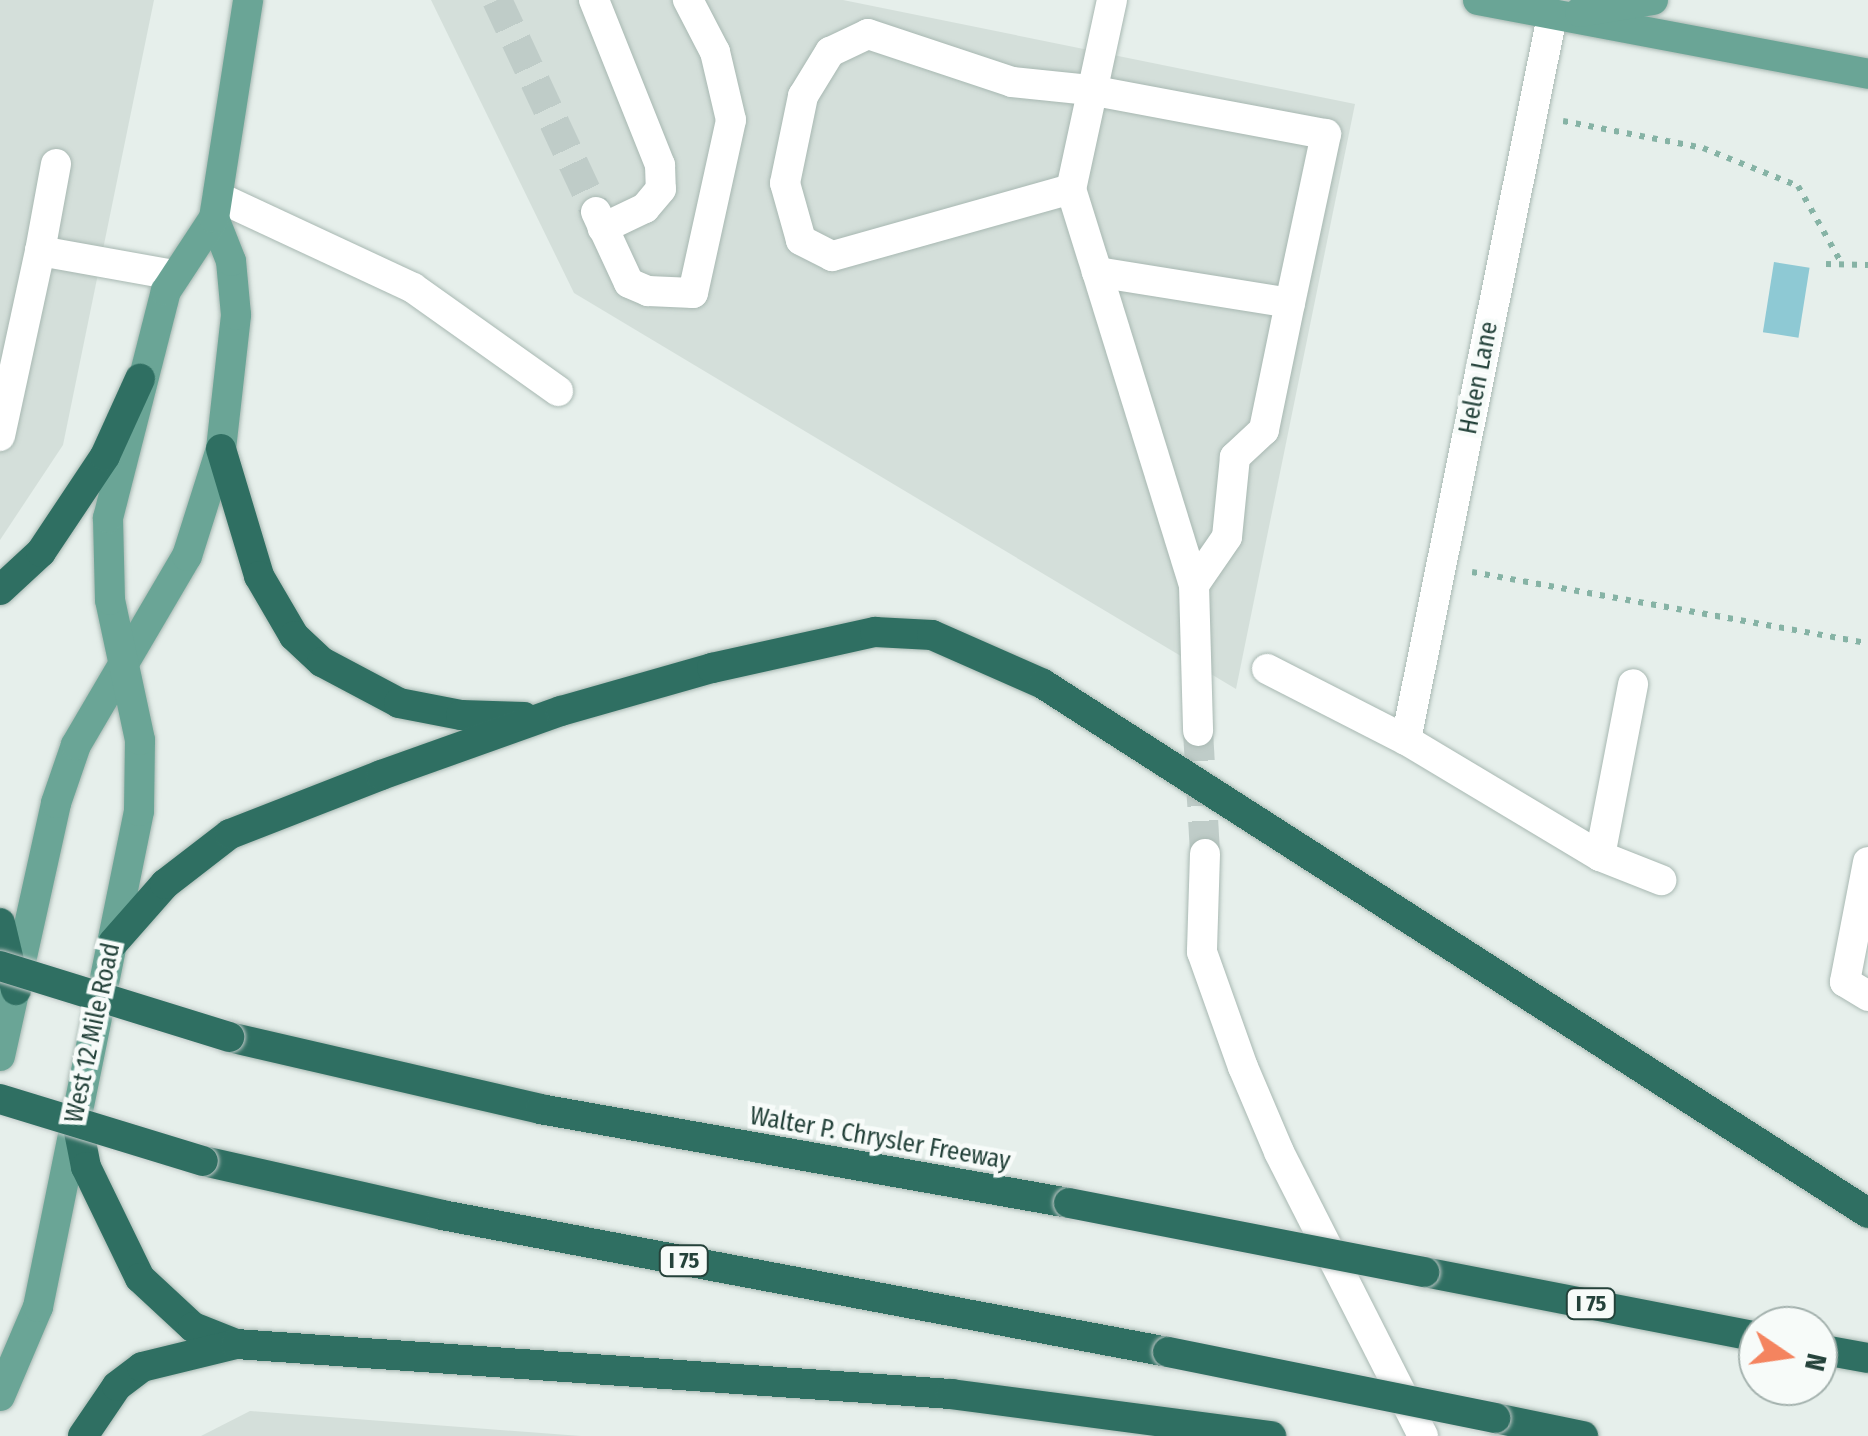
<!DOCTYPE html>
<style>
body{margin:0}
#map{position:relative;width:1868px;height:1436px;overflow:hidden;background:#e6efeb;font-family:"Fira Sans Condensed",sans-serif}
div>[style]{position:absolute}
.built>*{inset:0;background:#d4dfda}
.water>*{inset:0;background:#8ec9d4;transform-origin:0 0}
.minor-tunnel>*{height:30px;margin-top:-15px;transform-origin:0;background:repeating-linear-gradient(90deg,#bfccc8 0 30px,transparent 0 45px)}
.path>*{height:6px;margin-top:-3px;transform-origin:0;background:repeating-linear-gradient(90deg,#86b3a5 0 5px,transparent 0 13px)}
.roads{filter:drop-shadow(0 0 2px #a8b8b2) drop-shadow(0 0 2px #a8b8b2)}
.minor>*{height:30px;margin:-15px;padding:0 15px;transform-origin:15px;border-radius:15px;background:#fff}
.major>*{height:30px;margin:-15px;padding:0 15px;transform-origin:15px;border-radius:15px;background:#6aa596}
.highway>*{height:30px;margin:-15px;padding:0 15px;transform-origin:15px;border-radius:15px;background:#2f6f62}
.bridges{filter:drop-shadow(0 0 2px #c2cac8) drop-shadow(0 0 2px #c2cac8)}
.highway-bridge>*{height:30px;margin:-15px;padding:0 15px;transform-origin:15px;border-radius:15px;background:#2f6f62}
span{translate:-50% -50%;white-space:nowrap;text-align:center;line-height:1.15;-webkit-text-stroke:9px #f7fbf9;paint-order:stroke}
.shield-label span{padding:2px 8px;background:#f7fbf9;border:2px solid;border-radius:8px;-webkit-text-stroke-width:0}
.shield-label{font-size:22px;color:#24423a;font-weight:700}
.street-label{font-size:25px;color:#24423a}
.north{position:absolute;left:1738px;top:1306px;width:100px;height:100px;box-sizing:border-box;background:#f7fbf9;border:2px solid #a3b1ad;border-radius:50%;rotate:103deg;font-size:28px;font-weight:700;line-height:40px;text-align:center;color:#24423a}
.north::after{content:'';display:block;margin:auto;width:35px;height:45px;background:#f4845f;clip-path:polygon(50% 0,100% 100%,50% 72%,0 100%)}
</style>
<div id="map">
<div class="built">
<i style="clip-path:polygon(0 0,154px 0,63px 445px,0 540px)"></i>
<i style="clip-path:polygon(431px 0,843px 0,1355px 104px,1236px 689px,574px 293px)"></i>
<i style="clip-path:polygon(250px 1411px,581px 1436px,201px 1436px)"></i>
</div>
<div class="water">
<i style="left:1774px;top:262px;width:36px;height:71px;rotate:9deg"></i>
</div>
<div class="minor-tunnel">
<i style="left:497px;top:0;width:234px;rotate:65deg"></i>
<i style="left:1198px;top:731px;width:123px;rotate:86.7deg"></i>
</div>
<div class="path">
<i style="left:1563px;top:121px;width:143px;rotate:10.9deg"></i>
<i style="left:1703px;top:148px;width:102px;rotate:21.8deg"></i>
<i style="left:1798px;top:186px;width:90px;rotate:60.6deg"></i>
<i style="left:1826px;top:264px;width:42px;rotate:1.4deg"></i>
<i style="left:1472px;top:572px;width:402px;rotate:10.2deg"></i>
</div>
<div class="roads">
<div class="minor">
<i style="left:594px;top:0;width:178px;rotate:68.2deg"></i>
<i style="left:660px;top:165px;width:24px;rotate:88deg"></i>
<i style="left:661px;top:189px;width:25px;rotate:130deg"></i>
<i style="left:645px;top:208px;width:47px;rotate:154.5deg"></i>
<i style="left:1112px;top:0;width:193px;rotate:102.2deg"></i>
<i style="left:1071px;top:189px;width:87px;rotate:72.6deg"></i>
<i style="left:1097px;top:272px;width:195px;rotate:9.1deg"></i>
<i style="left:1290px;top:303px;width:130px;rotate:101.6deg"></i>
<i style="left:1264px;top:430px;width:40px;rotate:137deg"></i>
<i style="left:1235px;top:457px;width:80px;rotate:95.7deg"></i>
<i style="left:1227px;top:537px;width:58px;rotate:124.5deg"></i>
<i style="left:1194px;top:585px;width:146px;rotate:88.4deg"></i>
<i style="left:56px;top:164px;width:88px;rotate:100.4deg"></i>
<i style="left:40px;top:251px;width:136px;rotate:10.2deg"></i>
<i style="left:1071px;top:189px;width:248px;rotate:164.3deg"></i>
<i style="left:832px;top:256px;width:35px;rotate:-153deg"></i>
<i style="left:801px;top:240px;width:59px;rotate:-105.7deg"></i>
<i style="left:785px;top:183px;width:89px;rotate:-78.3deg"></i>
<i style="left:803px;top:96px;width:52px;rotate:-58.5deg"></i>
<i style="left:830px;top:52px;width:42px;rotate:-25.3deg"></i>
<i style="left:868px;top:34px;width:152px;rotate:18.4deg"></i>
<i style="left:1012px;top:82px;width:78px;rotate:5.9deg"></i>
<i style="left:1090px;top:90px;width:240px;rotate:10.6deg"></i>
<i style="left:1326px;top:134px;width:173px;rotate:102deg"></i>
<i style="left:218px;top:197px;width:215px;rotate:25deg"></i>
<i style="left:413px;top:288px;width:178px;rotate:35.4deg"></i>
<i style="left:596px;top:212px;width:78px;rotate:65.1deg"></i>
<i style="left:629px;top:283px;width:21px;rotate:23deg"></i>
<i style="left:648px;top:291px;width:45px;rotate:2.5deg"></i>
<i style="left:693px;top:293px;width:177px;rotate:-77.6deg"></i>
<i style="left:731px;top:120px;width:70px;rotate:-103.2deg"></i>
<i style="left:715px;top:52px;width:59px;rotate:-117.4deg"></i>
<i style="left:1097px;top:272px;width:328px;rotate:72.8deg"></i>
<i style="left:0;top:436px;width:189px;rotate:-77.8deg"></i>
<i style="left:1267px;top:669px;width:156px;rotate:27.1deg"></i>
<i style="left:1406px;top:740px;width:226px;rotate:30.9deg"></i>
<i style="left:1600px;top:856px;width:66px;rotate:21.5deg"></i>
<i style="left:1406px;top:740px;width:739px;rotate:-78.6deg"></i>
<i style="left:1205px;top:854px;width:98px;rotate:91.8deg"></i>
<i style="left:1202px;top:952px;width:122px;rotate:70.4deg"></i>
<i style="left:1243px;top:1067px;width:92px;rotate:67deg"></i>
<i style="left:1279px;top:1152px;width:318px;rotate:63.1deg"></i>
<i style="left:1600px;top:856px;width:175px;rotate:-79.1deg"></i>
<i style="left:1868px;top:862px;width:122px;rotate:100.9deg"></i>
<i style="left:1845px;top:982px;width:27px;rotate:31deg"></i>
</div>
<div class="major">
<i style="left:1478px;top:0;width:397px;rotate:10.7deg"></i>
<i style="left:1580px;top:12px;width:74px;rotate:-9.3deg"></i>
<i style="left:0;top:1056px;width:259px;rotate:-77.5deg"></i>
<i style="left:56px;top:803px;width:61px;rotate:-71deg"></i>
<i style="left:76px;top:745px;width:219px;rotate:-59.6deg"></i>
<i style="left:187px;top:556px;width:112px;rotate:-72.4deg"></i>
<i style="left:221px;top:449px;width:135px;rotate:-83.6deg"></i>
<i style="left:236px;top:315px;width:54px;rotate:-95.3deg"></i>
<i style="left:231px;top:261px;width:46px;rotate:-111.6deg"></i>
<i style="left:0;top:1396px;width:97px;rotate:-66.9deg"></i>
<i style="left:38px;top:1307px;width:506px;rotate:-78.49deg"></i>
<i style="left:139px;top:811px;width:71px;rotate:-89.2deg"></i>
<i style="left:140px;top:740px;width:143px;rotate:-102.1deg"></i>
<i style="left:110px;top:600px;width:82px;rotate:-91.4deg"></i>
<i style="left:108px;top:518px;width:234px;rotate:-75.7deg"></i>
<i style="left:166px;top:291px;width:87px;rotate:-56.7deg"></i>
<i style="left:214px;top:218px;width:221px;rotate:-81.1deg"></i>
</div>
<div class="highway">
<i style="left:221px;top:449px;width:133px;rotate:73.3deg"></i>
<i style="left:259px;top:576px;width:69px;rotate:59.7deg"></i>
<i style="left:294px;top:636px;width:38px;rotate:43deg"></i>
<i style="left:322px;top:662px;width:87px;rotate:28deg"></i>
<i style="left:399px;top:703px;width:63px;rotate:11deg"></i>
<i style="left:461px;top:715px;width:63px;rotate:1.8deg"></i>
<i style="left:0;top:590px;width:56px;rotate:-42.8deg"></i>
<i style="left:41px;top:552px;width:115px;rotate:-56.3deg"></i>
<i style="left:105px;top:456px;width:85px;rotate:-65.6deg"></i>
<i style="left:0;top:923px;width:69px;rotate:76.6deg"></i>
<i style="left:113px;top:943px;width:79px;rotate:-48.6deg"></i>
<i style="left:165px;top:884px;width:82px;rotate:-37.6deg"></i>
<i style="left:230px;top:834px;width:162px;rotate:-21.3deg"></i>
<i style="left:381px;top:775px;width:191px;rotate:-19.6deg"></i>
<i style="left:561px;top:711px;width:157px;rotate:-15.9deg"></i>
<i style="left:712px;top:668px;width:167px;rotate:-12.5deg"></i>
<i style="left:875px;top:632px;width:57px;rotate:3deg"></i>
<i style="left:932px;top:635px;width:121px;rotate:23.8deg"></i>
<i style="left:1043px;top:684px;width:980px;rotate:32.67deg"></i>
<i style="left:229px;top:1037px;width:319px;rotate:13deg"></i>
<i style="left:540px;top:1109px;width:537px;rotate:10.08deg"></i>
<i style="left:75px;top:1111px;width:57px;rotate:78.9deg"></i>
<i style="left:86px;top:1167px;width:123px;rotate:64.1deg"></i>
<i style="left:140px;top:1278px;width:72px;rotate:42.8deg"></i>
<i style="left:193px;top:1327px;width:46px;rotate:21.6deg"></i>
<i style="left:203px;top:1161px;width:245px;rotate:12.7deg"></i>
<i style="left:442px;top:1215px;width:739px;rotate:10.69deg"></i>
<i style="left:1424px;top:1272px;width:340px;rotate:11deg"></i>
<i style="left:1818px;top:1349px;width:51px;rotate:10.2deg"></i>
<i style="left:1495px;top:1418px;width:90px;rotate:11.6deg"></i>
<i style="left:83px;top:1436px;width:60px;rotate:-55.8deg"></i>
<i style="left:117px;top:1386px;width:31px;rotate:-37deg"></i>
<i style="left:142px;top:1367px;width:97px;rotate:-13.7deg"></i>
<i style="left:236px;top:1344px;width:717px;rotate:4deg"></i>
<i style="left:951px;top:1394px;width:323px;rotate:7.5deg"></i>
</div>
</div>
<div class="bridges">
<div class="highway-bridge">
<i style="left:0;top:966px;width:240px;rotate:17.2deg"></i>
<i style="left:0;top:1099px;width:212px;rotate:17deg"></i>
<i style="left:1069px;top:1203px;width:362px;rotate:11deg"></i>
<i style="left:1168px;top:1352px;width:334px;rotate:11.4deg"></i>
</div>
</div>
<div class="shield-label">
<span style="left:684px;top:1261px">I 75</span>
<span style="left:1591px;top:1304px">I 75</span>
</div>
<div class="street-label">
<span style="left:1479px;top:378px;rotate:-79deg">Helen Lane</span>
<span style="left:93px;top:1033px;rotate:-78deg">West 12 Mile Road</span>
<span style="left:880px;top:1139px;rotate:10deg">Walter P. Chrysler Freeway</span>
</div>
<div class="north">N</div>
</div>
